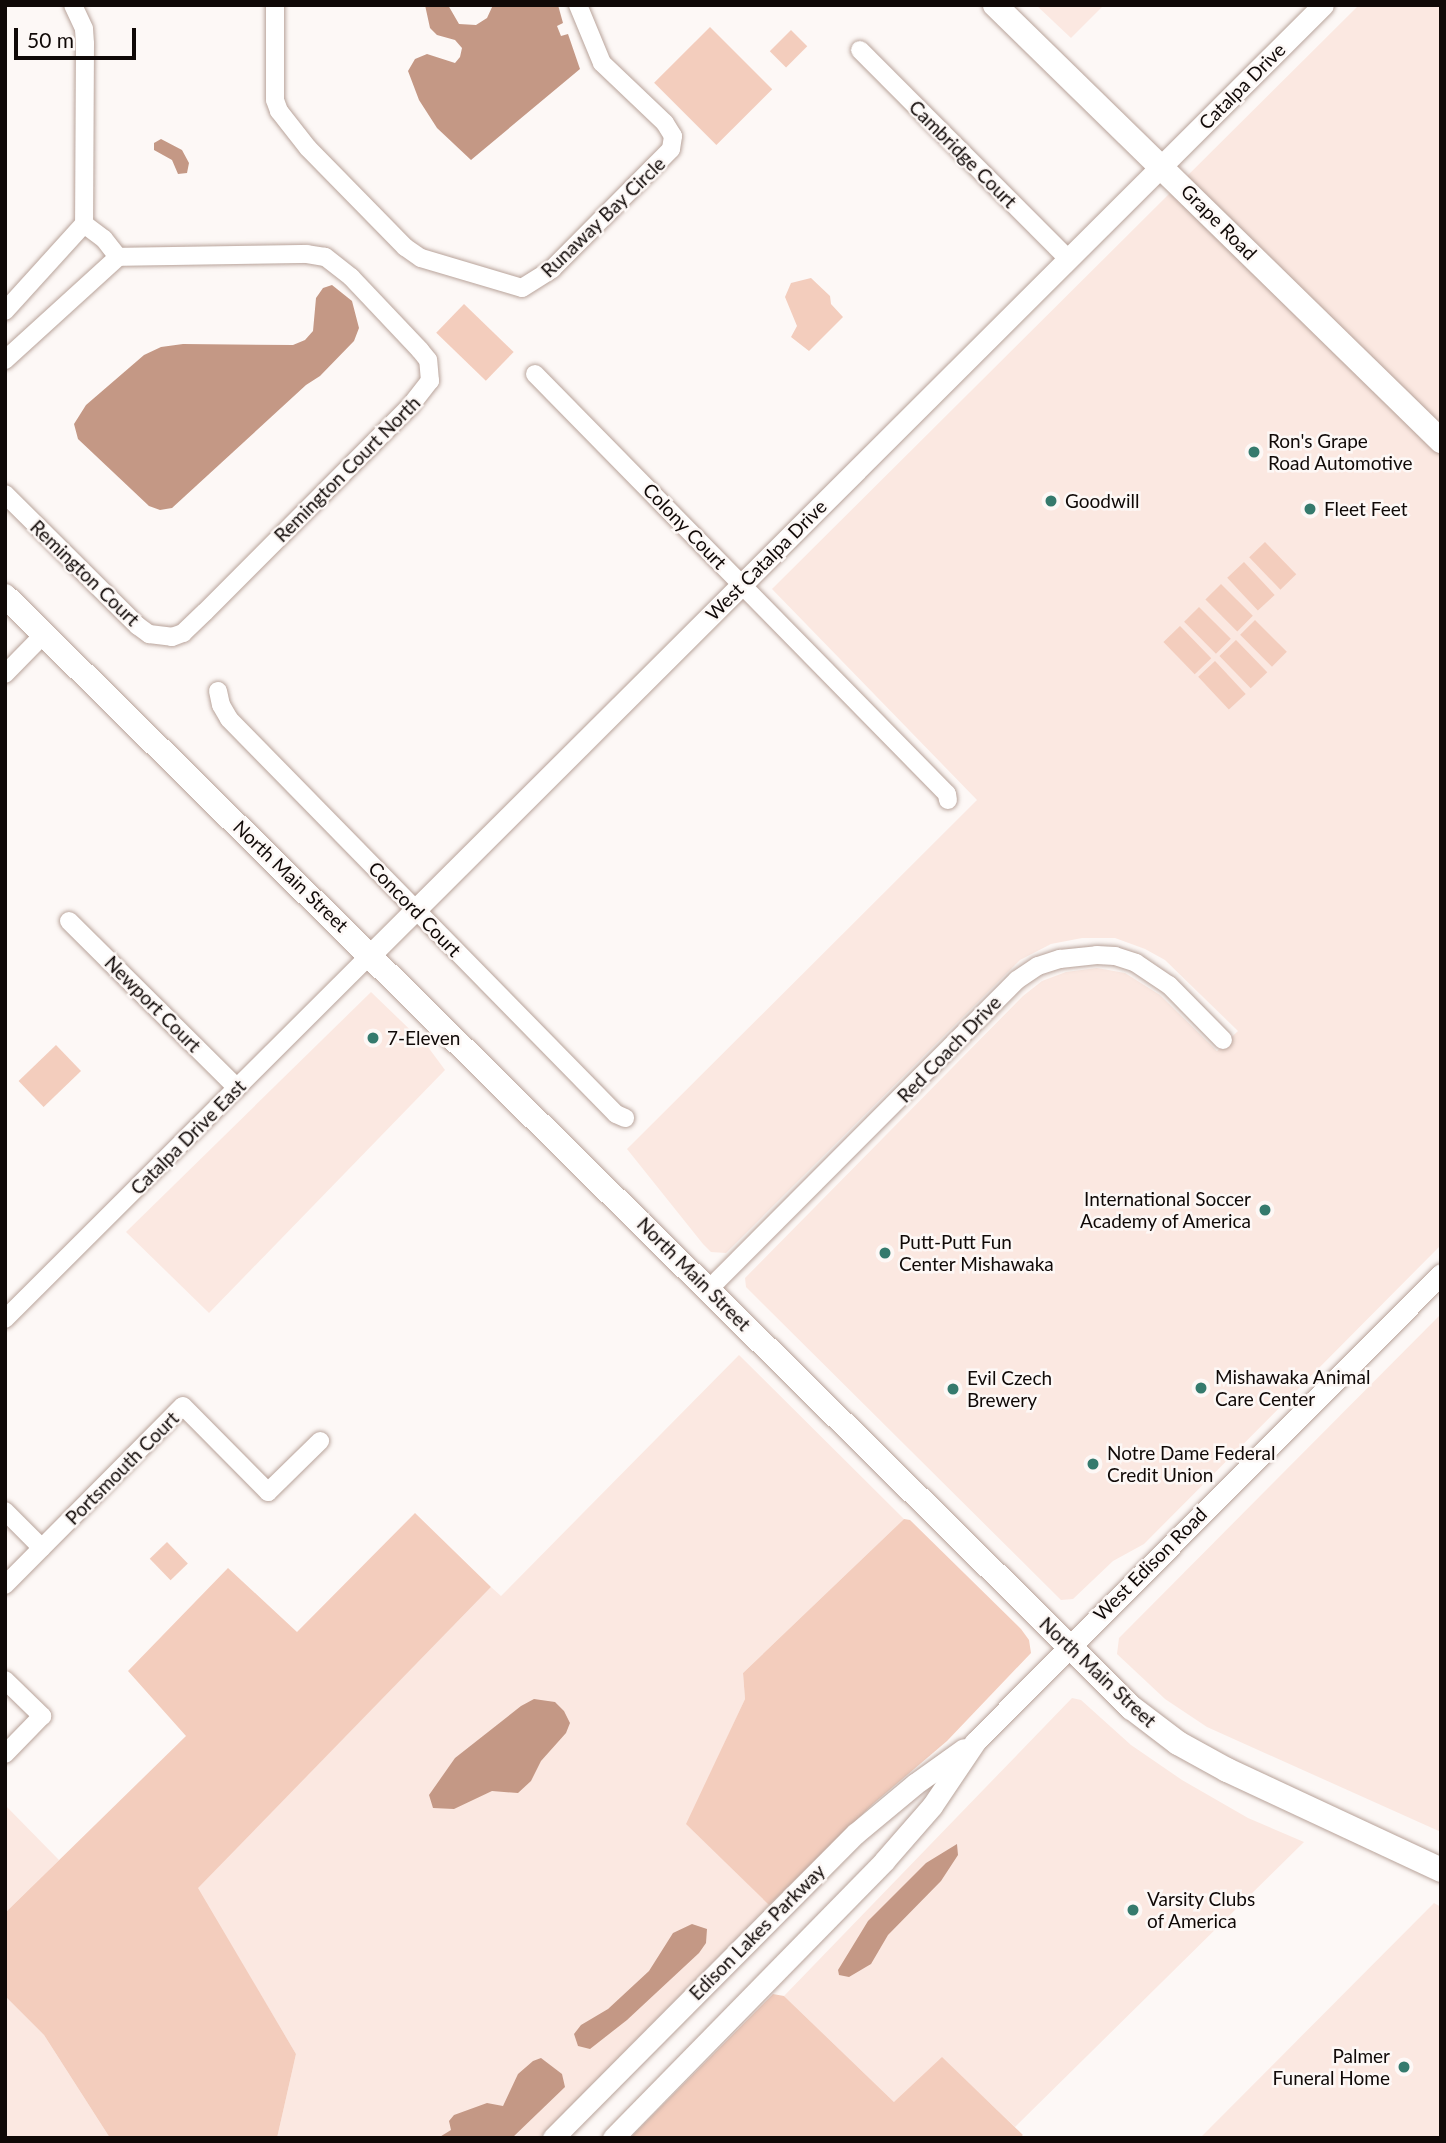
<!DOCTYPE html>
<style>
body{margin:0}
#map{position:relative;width:1446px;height:2143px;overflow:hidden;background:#fdf8f6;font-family:Lato,sans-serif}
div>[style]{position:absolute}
.built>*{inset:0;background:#fbe8e1}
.green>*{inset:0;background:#f3cdbd;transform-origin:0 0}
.water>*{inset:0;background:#c49885}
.roads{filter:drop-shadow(0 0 2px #b8a39a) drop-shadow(0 0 2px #b8a39a)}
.minor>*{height:18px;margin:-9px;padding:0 9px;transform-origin:9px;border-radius:9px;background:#fff}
.tertiary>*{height:21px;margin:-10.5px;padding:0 10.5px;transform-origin:10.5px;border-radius:10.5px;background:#fff}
.secondary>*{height:24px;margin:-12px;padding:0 12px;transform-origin:12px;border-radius:12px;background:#fff}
.dots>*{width:19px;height:19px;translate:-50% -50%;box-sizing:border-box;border:4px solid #fdf8f6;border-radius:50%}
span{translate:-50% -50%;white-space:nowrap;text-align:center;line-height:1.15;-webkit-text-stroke:5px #fdf8f6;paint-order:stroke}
.street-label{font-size:19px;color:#100907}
.poi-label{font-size:19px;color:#100907}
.left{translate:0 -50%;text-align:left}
.right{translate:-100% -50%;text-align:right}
.frame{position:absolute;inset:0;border:7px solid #100907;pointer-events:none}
.scale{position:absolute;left:14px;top:28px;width:122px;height:32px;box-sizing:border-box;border:4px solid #100907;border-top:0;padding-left:9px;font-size:21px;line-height:24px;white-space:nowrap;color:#100907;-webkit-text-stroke:5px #fdf8f6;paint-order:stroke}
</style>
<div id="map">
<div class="built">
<i style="clip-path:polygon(1036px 5px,1104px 5px,1071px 38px)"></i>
<i style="clip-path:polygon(1359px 5px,1441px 5px,1441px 1245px,1144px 1544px,1113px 1561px,1073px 1599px,1061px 1600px,746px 1287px,745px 1278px,1023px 996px,1042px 981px,1066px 972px,1097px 968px,1125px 973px,1160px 995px,1217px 1051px,1238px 1031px,1165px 960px,1145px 949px,1115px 938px,1082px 938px,1051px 944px,1020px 960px,726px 1253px,711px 1252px,703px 1244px,627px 1149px,977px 800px,772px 589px)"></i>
<i style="clip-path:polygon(371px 992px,428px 1047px,445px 1070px,209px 1313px,126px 1232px)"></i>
<i style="clip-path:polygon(1441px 1314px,1441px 1832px,1207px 1727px,1165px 1699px,1117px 1654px,1119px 1638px)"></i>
<i style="clip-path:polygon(739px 1355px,904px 1519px,743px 1673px,745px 1699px,687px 1824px,769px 1905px,539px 2138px,277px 2138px,296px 2054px,197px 1888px,491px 1587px,501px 1596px)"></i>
<i style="clip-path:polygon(1072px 1698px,1081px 1700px,1131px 1745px,1182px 1780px,1248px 1818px,1304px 1842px,1015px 2127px,942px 2058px,895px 2103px,784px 1996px)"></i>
<i style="clip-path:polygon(5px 1805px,59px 1860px,5px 1913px)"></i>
<i style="clip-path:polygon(1434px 1903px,1441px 1907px,1441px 2138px,1200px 2138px)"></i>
<i style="clip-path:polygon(5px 1996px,44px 2035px,110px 2138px,5px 2138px)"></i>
</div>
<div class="green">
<i style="left:710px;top:27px;width:88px;height:79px;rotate:45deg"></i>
<i style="left:791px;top:30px;width:23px;height:30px;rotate:45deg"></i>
<i style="clip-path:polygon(811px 278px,830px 296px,831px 304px,843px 317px,809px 351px,791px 337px,797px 326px,785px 297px,791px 283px)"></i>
<i style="left:464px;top:304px;width:69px;height:40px;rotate:44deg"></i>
<i style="left:1265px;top:542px;width:45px;height:22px;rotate:46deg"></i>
<i style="left:1244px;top:562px;width:45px;height:23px;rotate:47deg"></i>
<i style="left:1221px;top:584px;width:45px;height:22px;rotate:45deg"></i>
<i style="left:1199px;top:607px;width:45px;height:21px;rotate:45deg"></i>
<i style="left:1255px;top:620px;width:45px;height:21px;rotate:45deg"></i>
<i style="left:1180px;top:626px;width:45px;height:23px;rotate:46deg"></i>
<i style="left:1236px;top:640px;width:45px;height:23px;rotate:46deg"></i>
<i style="left:1215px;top:661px;width:45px;height:23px;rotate:47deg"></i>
<i style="left:56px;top:1045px;width:36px;height:52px;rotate:46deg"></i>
<i style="clip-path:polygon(415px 1513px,491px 1587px,198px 1888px,296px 2054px,277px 2138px,110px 2138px,44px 2035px,5px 1996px,5px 1913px,186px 1736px,128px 1671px,228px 1568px,297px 1632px)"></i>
<i style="clip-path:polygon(904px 1519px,910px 1520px,1021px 1629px,1029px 1640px,1031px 1653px,947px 1741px,873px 1804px,769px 1905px,686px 1824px,745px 1699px,743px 1673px)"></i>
<i style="left:167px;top:1542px;width:30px;height:24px;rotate:46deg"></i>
<i style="clip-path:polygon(773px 1994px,784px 1996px,894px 2102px,942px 2057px,1023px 2135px,1019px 2138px,630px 2138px)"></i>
</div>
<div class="water">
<i style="clip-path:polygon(425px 5px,448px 5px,459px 24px,476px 25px,487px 18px,493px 5px,558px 5px,563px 23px,557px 26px,561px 36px,568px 34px,580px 69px,471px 160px,437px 128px,419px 100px,408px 71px,415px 59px,427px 54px,455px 63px,460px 57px,462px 48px,455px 40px,437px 35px,430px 28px)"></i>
<i style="clip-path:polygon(161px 139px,182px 150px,189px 163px,187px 173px,178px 174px,172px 160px,154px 150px,154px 143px)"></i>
<i style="clip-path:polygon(332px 285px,352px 301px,359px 328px,354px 341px,320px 376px,306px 385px,172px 508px,160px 510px,149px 506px,78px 439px,74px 424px,86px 405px,144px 355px,161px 347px,183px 344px,293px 345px,305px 340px,313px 331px,316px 298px,323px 288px)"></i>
<i style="clip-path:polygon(534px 1699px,555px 1702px,564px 1711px,570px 1723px,566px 1733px,541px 1761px,531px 1781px,518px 1793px,492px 1791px,454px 1809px,433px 1808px,429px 1795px,455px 1758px,521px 1706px)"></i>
<i style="clip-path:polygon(957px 1844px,958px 1855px,941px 1881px,888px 1935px,871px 1964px,849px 1977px,839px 1975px,838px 1970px,868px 1921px,926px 1863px)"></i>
<i style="clip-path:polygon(692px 1924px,707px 1929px,706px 1943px,699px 1953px,627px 2020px,590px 2049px,578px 2046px,574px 2034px,581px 2025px,608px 2009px,649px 1971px,673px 1933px)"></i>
<i style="clip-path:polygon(541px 2058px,562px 2074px,565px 2087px,512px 2138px,438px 2138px,451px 2130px,449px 2121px,454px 2115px,487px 2103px,503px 2106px,518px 2074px,533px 2061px)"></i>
</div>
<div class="roads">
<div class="minor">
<i style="left:73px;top:5px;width:26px;rotate:65deg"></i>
<i style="left:84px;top:29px;width:15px;rotate:86deg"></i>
<i style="left:85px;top:44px;width:180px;rotate:90.3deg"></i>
<i style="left:275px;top:5px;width:95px;rotate:90deg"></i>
<i style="left:275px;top:100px;width:12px;rotate:70deg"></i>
<i style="left:279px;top:111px;width:47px;rotate:51.9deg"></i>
<i style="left:308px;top:148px;width:139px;rotate:45.6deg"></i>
<i style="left:405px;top:247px;width:19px;rotate:35deg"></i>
<i style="left:421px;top:258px;width:105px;rotate:16.5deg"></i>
<i style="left:522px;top:288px;width:36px;rotate:-32deg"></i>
<i style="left:552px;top:269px;width:169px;rotate:-45.2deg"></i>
<i style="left:671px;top:149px;width:13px;rotate:-81deg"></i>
<i style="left:673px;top:136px;width:15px;rotate:-122deg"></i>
<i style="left:665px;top:123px;width:87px;rotate:-136.4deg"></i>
<i style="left:602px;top:63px;width:63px;rotate:-112.5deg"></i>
<i style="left:860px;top:50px;width:293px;rotate:45.1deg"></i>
<i style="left:84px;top:224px;width:25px;rotate:37deg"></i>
<i style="left:104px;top:239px;width:23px;rotate:52deg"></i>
<i style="left:5px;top:311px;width:118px;rotate:-47.8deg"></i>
<i style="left:5px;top:360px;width:153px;rotate:-42.3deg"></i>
<i style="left:535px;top:374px;width:588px;rotate:45.55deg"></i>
<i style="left:947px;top:794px;width:6px;rotate:81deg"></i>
<i style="left:5px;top:494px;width:187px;rotate:44.8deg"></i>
<i style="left:138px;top:626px;width:14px;rotate:36deg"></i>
<i style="left:149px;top:634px;width:23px;rotate:7deg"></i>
<i style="left:172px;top:637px;width:12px;rotate:-20deg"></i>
<i style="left:183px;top:633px;width:30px;rotate:-44deg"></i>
<i style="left:205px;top:612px;width:292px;rotate:-45.1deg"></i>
<i style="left:411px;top:405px;width:31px;rotate:-52deg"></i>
<i style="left:430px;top:381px;width:21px;rotate:-95deg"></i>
<i style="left:428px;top:360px;width:13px;rotate:-129deg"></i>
<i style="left:420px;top:350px;width:100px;rotate:-133.4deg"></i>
<i style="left:351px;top:277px;width:33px;rotate:-142deg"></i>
<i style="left:325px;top:257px;width:18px;rotate:-171deg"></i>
<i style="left:307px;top:254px;width:189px;rotate:179.1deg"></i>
<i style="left:5px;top:674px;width:56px;rotate:-45.7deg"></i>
<i style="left:218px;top:691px;width:14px;rotate:78deg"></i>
<i style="left:221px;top:705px;width:16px;rotate:60deg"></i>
<i style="left:229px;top:719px;width:553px;rotate:45.59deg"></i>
<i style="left:616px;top:1114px;width:10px;rotate:24deg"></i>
<i style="left:69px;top:921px;width:237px;rotate:44.8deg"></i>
<i style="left:709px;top:1289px;width:436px;rotate:-45.1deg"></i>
<i style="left:1017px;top:980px;width:25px;rotate:-34deg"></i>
<i style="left:1038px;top:966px;width:23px;rotate:-18deg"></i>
<i style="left:1060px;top:959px;width:37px;rotate:-6deg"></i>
<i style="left:1097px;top:955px;width:18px;rotate:3deg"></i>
<i style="left:1115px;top:956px;width:22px;rotate:18deg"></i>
<i style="left:1136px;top:963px;width:40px;rotate:34deg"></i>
<i style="left:1169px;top:985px;width:77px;rotate:45.5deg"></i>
<i style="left:5px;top:1319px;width:517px;rotate:-44.92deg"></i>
<i style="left:5px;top:1511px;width:52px;rotate:45deg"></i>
<i style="left:5px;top:1585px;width:252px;rotate:-45.2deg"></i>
<i style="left:183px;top:1406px;width:121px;rotate:45.3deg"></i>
<i style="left:268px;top:1492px;width:73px;rotate:-44.4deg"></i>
<i style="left:5px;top:1680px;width:52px;rotate:44.2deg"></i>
<i style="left:42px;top:1716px;width:53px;rotate:134.2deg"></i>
</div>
<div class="tertiary">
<i style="left:371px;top:954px;width:1344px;rotate:-44.91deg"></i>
<i style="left:553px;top:2138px;width:429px;rotate:-45.2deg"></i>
<i style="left:855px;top:1834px;width:78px;rotate:-39.8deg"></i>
<i style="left:915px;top:1784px;width:60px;rotate:-35.5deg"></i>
<i style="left:613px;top:2138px;width:388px;rotate:-45.6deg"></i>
<i style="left:884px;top:1861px;width:73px;rotate:-48.9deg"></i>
<i style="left:932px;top:1806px;width:77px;rotate:-56.1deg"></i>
<i style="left:975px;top:1742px;width:660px;rotate:-45.12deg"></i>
</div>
<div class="secondary">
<i style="left:995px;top:5px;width:624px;rotate:44.35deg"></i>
<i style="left:5px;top:596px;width:1583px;rotate:44.62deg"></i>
<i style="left:1132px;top:1708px;width:58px;rotate:37.3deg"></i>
<i style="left:1178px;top:1743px;width:56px;rotate:28.9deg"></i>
<i style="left:1227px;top:1770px;width:236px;rotate:25deg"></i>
</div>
</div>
<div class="dots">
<i style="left:1254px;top:452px;background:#357a6d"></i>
<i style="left:1051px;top:501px;background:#357a6d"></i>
<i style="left:1310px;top:509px;background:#357a6d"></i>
<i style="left:373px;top:1038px;background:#357a6d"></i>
<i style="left:1265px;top:1210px;background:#357a6d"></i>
<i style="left:885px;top:1253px;background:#357a6d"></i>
<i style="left:1201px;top:1388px;background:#357a6d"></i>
<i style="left:953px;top:1389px;background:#357a6d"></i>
<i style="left:1093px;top:1464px;background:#357a6d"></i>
<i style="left:1133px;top:1910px;background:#357a6d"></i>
<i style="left:1404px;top:2067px;background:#357a6d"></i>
</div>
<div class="street-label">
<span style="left:1242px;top:86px;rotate:-45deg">Catalpa Drive</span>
<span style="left:963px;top:154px;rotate:45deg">Cambridge Court</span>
<span style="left:603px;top:217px;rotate:-44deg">Runaway Bay Circle</span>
<span style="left:1219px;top:222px;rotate:45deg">Grape Road</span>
<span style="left:347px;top:469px;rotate:-45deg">Remington Court North</span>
<span style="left:685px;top:526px;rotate:46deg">Colony Court</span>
<span style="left:766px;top:560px;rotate:-45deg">West Catalpa Drive</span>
<span style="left:85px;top:573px;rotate:44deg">Remington Court</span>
<span style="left:291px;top:876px;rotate:44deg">North Main Street</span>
<span style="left:415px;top:909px;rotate:46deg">Concord Court</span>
<span style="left:153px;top:1004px;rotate:45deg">Newport Court</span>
<span style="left:949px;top:1049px;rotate:-46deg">Red Coach Drive</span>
<span style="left:188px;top:1137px;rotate:-45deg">Catalpa Drive East</span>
<span style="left:694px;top:1274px;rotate:45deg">North Main Street</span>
<span style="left:122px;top:1468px;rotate:-45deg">Portsmouth Court</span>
<span style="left:1150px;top:1564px;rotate:-45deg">West Edison Road</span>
<span style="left:1098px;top:1672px;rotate:43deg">North Main Street</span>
<span style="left:757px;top:1932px;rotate:-45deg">Edison Lakes Parkway</span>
</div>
<div class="poi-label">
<span class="left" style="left:1268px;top:452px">Ron's Grape<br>Road Automotive</span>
<span class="left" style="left:1065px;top:501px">Goodwill</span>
<span class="left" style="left:1324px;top:509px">Fleet Feet</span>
<span class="left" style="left:387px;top:1038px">7-Eleven</span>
<span class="right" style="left:1251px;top:1210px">International Soccer<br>Academy of America</span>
<span class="left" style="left:899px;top:1253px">Putt-Putt Fun<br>Center Mishawaka</span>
<span class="left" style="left:1215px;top:1388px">Mishawaka Animal<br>Care Center</span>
<span class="left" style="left:967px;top:1389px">Evil Czech<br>Brewery</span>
<span class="left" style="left:1107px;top:1464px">Notre Dame Federal<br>Credit Union</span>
<span class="left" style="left:1147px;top:1910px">Varsity Clubs<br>of America</span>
<span class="right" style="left:1390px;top:2067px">Palmer<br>Funeral Home</span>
</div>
<div class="frame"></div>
<div class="scale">50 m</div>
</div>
